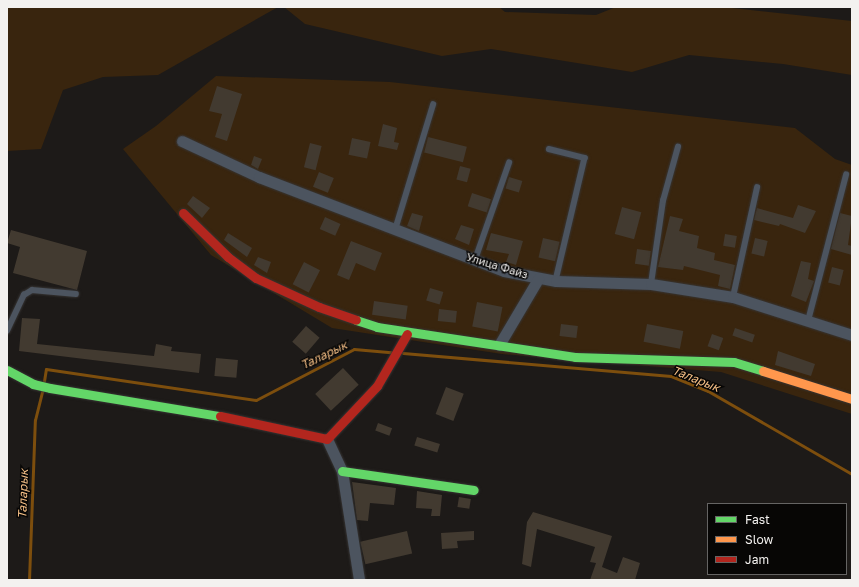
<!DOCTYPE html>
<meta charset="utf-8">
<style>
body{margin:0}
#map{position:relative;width:859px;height:587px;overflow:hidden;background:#1d1a18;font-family:"Golos Text",sans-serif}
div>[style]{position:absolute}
.green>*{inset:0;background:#39250e}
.stream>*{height:3px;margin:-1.5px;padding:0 1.5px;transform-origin:1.5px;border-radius:1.5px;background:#7d4e0d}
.building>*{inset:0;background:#423a30;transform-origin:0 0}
.roads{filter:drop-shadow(0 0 1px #363433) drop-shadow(0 0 1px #363433)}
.lane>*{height:5.5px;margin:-2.75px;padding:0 2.75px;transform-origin:2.75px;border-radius:2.75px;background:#4c545f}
.street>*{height:11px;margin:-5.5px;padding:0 5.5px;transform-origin:5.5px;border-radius:5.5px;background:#4c545f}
.fast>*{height:9px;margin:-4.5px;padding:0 4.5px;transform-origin:4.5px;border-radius:4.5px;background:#63d668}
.slow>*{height:9px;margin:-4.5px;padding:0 4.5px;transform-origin:4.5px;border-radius:4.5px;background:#ff974d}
.jam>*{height:9px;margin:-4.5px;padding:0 4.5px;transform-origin:4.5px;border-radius:4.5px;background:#b3261e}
span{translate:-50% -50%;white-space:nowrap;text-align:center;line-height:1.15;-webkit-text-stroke:3px #070605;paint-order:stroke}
.street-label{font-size:11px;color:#f3f1ef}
.water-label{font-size:12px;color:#f5bf86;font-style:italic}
.frame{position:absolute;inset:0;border:8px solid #f3f1ef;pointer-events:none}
.legend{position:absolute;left:707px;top:503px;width:140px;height:72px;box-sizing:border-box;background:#070605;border:1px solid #656463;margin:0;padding:5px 7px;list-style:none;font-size:12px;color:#f3f1ef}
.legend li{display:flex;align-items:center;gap:8px;height:20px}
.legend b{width:20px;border:1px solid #656463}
</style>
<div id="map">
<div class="green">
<i style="clip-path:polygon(7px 7px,278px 7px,158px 75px,103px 77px,63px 90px,41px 149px,7px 151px)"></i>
<i style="clip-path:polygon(284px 7px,499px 7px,505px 12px,596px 15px,616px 7px,723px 7px,852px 21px,852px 75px,783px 64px,689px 55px,632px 72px,491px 49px,442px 56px,305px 24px)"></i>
<i style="clip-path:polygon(216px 76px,390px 82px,795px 128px,835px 159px,852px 165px,852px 414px,721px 372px,502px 354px,332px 328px,211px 255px,123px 149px,156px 126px)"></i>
</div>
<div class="stream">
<i style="left:403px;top:353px;width:269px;rotate:4.9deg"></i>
<i style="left:671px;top:376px;width:40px;rotate:22deg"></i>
<i style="left:708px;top:391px;width:166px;rotate:30deg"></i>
<i style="left:44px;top:381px;width:12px;rotate:-81deg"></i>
<i style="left:46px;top:369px;width:212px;rotate:8.4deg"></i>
<i style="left:256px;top:400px;width:110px;rotate:-27.5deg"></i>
<i style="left:354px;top:349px;width:37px;rotate:5deg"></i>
<i style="left:29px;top:580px;width:160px;rotate:-87.9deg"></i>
<i style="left:35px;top:420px;width:30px;rotate:-76deg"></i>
</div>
<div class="building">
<i style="clip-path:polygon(217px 86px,242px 94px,227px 141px,215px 137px,222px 114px,209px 111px)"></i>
<i style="clip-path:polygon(383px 124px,397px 128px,394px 142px,399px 143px,397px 150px,378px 146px)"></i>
<i style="left:428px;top:137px;width:40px;height:16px;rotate:14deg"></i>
<i style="left:352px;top:138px;width:19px;height:17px;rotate:12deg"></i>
<i style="left:310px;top:143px;width:12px;height:25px;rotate:14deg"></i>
<i style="clip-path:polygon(254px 156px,262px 159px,258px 169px,251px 165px)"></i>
<i style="left:460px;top:166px;width:11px;height:14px;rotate:15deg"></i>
<i style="left:319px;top:172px;width:16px;height:16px;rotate:22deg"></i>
<i style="left:509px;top:177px;width:14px;height:12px;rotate:17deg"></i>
<i style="left:472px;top:193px;width:20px;height:14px;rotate:18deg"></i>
<i style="clip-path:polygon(193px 196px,210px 208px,202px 218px,187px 204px)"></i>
<i style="clip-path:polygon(798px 205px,816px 211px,805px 233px,780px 224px,779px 226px,754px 220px,757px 208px,793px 218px)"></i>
<i style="left:622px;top:207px;width:20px;height:28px;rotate:15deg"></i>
<i style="clip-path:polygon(412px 213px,423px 216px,419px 231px,407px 226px)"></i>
<i style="clip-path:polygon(840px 213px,852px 216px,848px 245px,852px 246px,852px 255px,831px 249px)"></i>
<i style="clip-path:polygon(670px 216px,683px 219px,679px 231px,699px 236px,697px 248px,715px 253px,714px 260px,735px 265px,730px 289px,718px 286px,720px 275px,684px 266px,683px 270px,658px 267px)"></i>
<i style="left:325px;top:217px;width:17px;height:13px;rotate:24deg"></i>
<i style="clip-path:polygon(461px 225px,474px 229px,469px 245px,455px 239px)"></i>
<i style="clip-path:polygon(11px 230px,87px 251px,77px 290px,13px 273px,20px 247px,7px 243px)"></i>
<i style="clip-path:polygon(228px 233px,252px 248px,247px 257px,224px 240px)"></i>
<i style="clip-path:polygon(491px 233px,523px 241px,516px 265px,506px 262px,509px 254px,486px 250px)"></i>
<i style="left:725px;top:234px;width:12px;height:12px;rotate:9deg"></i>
<i style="left:543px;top:238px;width:17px;height:20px;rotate:13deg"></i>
<i style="left:755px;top:238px;width:13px;height:16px;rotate:13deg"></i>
<i style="clip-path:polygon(351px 241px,382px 253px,375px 271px,356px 263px,349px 280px,337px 275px)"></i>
<i style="left:637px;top:249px;width:14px;height:15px;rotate:8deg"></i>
<i style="clip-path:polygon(258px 257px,271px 262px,267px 273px,254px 265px)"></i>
<i style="clip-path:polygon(801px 261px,811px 263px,808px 279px,814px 281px,806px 302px,791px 296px)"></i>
<i style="left:304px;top:262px;width:18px;height:25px;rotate:27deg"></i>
<i style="left:832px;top:267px;width:12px;height:16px;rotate:14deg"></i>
<i style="left:430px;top:288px;width:14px;height:13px;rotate:17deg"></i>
<i style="left:374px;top:301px;width:34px;height:14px;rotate:8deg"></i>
<i style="left:477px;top:302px;width:26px;height:25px;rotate:11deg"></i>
<i style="left:439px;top:309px;width:18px;height:12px;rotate:6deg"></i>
<i style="clip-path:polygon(22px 318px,40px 319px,37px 344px,154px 356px,156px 344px,172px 347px,171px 351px,201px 354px,199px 373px,19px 351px)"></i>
<i style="left:561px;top:324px;width:17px;height:12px;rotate:7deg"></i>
<i style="left:647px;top:324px;width:37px;height:18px;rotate:11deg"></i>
<i style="left:306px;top:326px;width:18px;height:21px;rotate:41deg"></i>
<i style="left:735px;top:328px;width:21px;height:8px;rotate:19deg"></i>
<i style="left:712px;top:334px;width:12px;height:13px;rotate:20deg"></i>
<i style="clip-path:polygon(778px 351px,815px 364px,811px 376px,775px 365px)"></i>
<i style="left:216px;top:358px;width:22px;height:18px;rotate:5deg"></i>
<i style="left:343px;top:368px;width:23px;height:38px;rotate:47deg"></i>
<i style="left:446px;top:387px;width:19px;height:29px;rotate:21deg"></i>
<i style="left:378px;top:423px;width:15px;height:8px;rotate:20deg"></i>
<i style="left:417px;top:437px;width:24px;height:9px;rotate:17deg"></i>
<i style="clip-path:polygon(352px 482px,396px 488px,394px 505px,370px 503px,368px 521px,357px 520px)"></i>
<i style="clip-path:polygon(417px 491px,442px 495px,440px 516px,431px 516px,432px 509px,416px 508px)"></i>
<i style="left:459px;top:497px;width:12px;height:10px;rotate:9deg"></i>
<i style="clip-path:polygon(533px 512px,612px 536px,602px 567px,617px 573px,623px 557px,640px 563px,635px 580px,590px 580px,596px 563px,590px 562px,595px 547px,537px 529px,531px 567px,522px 564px,527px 522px)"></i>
<i style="left:407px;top:531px;width:23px;height:48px;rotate:77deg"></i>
<i style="clip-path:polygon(474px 531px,474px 540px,457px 541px,458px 548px,442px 549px,441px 533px)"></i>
</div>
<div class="roads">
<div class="lane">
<i style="left:549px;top:149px;width:37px;rotate:14deg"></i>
<i style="left:585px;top:158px;width:126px;rotate:103.3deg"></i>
<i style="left:395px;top:230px;width:131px;rotate:-73.1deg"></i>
<i style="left:475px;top:260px;width:103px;rotate:-70.7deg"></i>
<i style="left:651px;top:284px;width:84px;rotate:-81.8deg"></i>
<i style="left:663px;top:201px;width:56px;rotate:-74.5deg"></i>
<i style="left:733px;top:297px;width:112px;rotate:-77.6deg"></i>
<i style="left:808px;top:321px;width:151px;rotate:-75.4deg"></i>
<i style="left:7px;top:331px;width:40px;rotate:-65deg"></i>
<i style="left:24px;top:295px;width:9px;rotate:-32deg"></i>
<i style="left:32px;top:290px;width:44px;rotate:5.2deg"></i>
</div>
<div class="street">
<i style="left:182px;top:141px;width:85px;rotate:25.1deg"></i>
<i style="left:259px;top:177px;width:262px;rotate:21deg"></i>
<i style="left:504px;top:271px;width:53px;rotate:10.9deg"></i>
<i style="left:556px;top:281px;width:95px;rotate:1.8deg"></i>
<i style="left:651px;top:284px;width:83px;rotate:9deg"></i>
<i style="left:733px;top:297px;width:125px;rotate:17.7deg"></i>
<i style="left:499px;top:345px;width:77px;rotate:-59.4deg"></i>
<i style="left:327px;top:439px;width:35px;rotate:65deg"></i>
<i style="left:342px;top:471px;width:110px;rotate:81.1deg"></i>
</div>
<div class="fast">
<i style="left:356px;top:320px;width:22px;rotate:18deg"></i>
<i style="left:377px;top:327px;width:200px;rotate:8.6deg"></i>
<i style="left:575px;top:357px;width:159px;rotate:1.8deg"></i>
<i style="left:734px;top:362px;width:30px;rotate:17deg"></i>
<i style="left:7px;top:370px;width:30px;rotate:28deg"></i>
<i style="left:33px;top:384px;width:17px;rotate:13deg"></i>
<i style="left:50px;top:388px;width:172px;rotate:9.4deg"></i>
<i style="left:342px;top:471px;width:133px;rotate:8.2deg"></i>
</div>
<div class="slow">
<i style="left:763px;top:371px;width:93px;rotate:17.5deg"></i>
</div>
<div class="jam">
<i style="left:183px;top:213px;width:63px;rotate:44.4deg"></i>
<i style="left:228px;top:257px;width:35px;rotate:37deg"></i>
<i style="left:256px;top:278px;width:69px;rotate:24.7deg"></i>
<i style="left:319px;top:307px;width:39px;rotate:19deg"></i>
<i style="left:220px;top:416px;width:109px;rotate:12.1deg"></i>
<i style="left:327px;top:439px;width:73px;rotate:-46.7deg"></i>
<i style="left:377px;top:386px;width:60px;rotate:-60deg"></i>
</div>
</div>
<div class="street-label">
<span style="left:497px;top:266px;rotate:17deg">Улица Файз</span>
</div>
<div class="water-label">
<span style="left:324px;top:355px;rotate:-26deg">Таларык</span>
<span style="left:696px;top:379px;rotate:22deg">Таларык</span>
<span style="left:23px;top:494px;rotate:-88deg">Таларык</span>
</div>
<div class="frame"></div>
<ul class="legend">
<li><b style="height:5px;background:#63d668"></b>Fast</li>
<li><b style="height:5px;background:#ff974d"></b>Slow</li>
<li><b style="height:5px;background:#b3261e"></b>Jam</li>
</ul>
</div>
